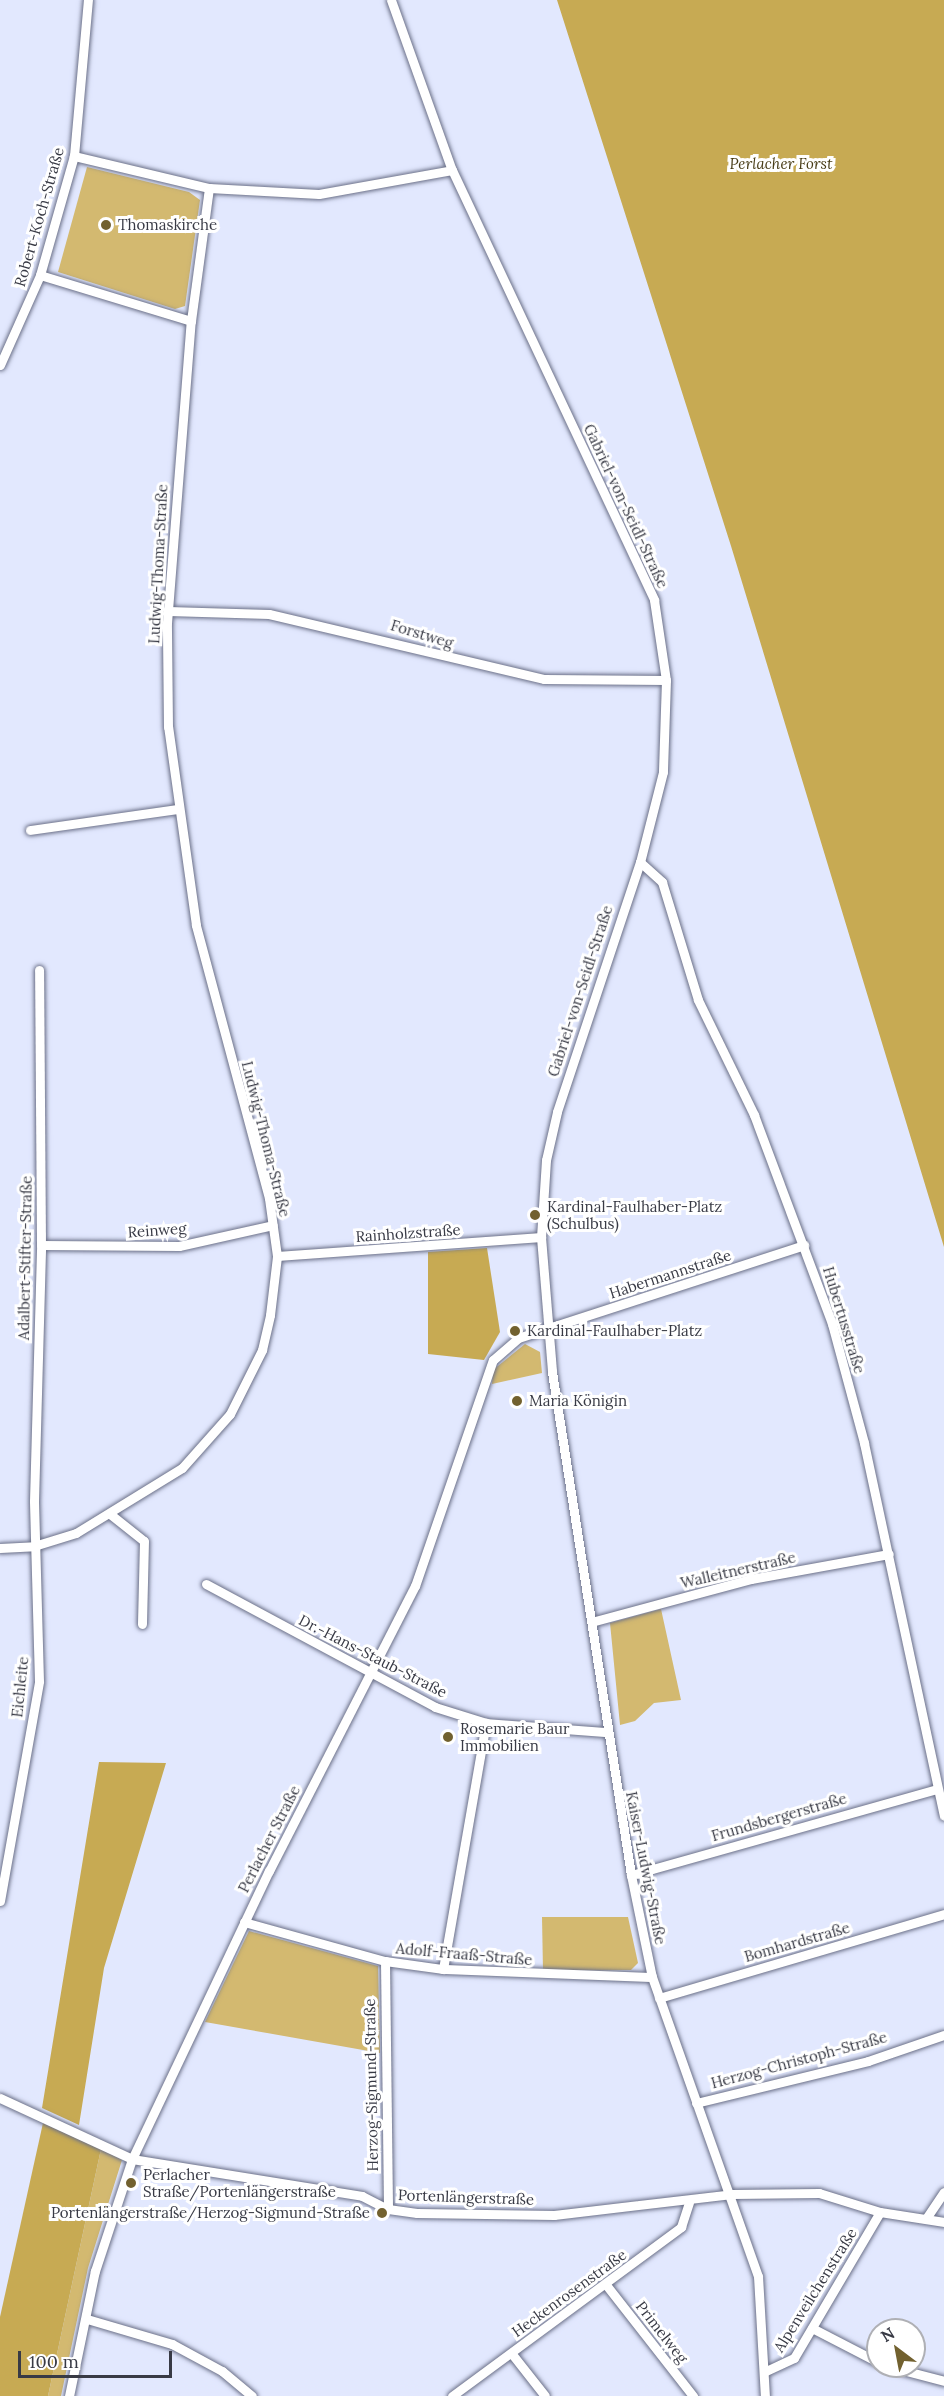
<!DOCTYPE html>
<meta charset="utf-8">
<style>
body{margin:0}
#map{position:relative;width:944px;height:2396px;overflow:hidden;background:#e2e8fe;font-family:Lora,serif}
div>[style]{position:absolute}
.green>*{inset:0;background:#d3b970}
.forest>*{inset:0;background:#c7aa53}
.roads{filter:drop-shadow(0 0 2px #6b7088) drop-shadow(0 0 2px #6b7088)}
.minor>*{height:9px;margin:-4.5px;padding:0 4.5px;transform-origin:4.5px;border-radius:4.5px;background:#fff}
.dots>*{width:16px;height:16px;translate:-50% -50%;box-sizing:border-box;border:3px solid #fff;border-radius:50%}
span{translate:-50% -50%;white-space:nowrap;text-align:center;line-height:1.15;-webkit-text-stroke:6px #fff;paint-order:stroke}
.park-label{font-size:15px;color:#473b15;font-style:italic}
.street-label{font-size:15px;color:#383a45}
.poi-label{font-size:15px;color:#383a45}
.left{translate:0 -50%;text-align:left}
.right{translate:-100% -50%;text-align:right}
.north{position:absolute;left:866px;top:2318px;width:60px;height:60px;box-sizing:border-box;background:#fff;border:2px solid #afb0b5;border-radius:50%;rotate:328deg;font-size:16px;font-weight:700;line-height:24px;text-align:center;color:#383a45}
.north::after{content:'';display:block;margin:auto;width:21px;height:27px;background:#72612f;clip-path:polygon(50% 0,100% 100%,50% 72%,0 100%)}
.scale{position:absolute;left:18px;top:2351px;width:154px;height:27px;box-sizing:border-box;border:3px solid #383a45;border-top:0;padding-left:8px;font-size:18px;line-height:21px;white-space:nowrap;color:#383a45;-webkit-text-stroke:4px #fff;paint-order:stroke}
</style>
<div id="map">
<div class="green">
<i style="clip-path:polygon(87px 167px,189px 192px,200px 200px,185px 306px,175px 309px,58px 272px)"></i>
<i style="clip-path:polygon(525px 1344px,540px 1352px,542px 1373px,492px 1384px,493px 1370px)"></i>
<i style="clip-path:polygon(661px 1609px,681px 1700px,654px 1703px,635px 1721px,620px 1725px,610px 1623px)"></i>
<i style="clip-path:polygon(542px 1917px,628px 1917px,638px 1963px,631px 1970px,543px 1971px)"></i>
<i style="clip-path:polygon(249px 1931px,378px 1966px,380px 2053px,205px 2022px)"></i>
<i style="clip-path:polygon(101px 2149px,122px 2160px,88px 2268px,61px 2396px,48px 2396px)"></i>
</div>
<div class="forest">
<i style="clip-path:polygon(557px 0,944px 0,944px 1247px,731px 546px)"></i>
<i style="clip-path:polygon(487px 1248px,500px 1332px,484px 1360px,428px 1354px,428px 1252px)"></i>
<i style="clip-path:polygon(99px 1762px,166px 1763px,104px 1968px,79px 2125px,42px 2108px)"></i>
<i style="clip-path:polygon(43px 2123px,101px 2149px,48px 2396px,0 2396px,0 2317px)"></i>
</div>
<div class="roads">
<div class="minor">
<i style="left:391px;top:0;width:181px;rotate:70.3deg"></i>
<i style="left:452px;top:170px;width:475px;rotate:64.8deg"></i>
<i style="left:654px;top:600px;width:81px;rotate:81.5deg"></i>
<i style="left:666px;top:680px;width:92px;rotate:91.9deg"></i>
<i style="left:663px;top:772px;width:93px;rotate:104.3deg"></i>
<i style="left:640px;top:862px;width:263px;rotate:108.4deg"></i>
<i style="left:557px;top:1112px;width:49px;rotate:102.9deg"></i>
<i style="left:546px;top:1160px;width:77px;rotate:93.7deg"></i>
<i style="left:541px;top:1237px;width:135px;rotate:85.3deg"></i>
<i style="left:552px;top:1372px;width:509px;rotate:81.07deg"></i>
<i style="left:631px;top:1875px;width:104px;rotate:78.4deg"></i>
<i style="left:652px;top:1977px;width:317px;rotate:70.5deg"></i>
<i style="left:758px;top:2276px;width:120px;rotate:86.7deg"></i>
<i style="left:209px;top:188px;width:110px;rotate:3.1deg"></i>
<i style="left:319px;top:194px;width:135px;rotate:-10.2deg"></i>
<i style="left:40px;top:275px;width:158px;rotate:16.9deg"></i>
<i style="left:191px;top:321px;width:134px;rotate:-82.3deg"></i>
<i style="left:209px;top:188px;width:139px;rotate:-166.7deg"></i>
<i style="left:0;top:365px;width:98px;rotate:-66deg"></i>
<i style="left:40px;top:275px;width:124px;rotate:-74.1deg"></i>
<i style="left:74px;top:156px;width:157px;rotate:-84.9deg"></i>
<i style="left:168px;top:611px;width:101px;rotate:1.7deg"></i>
<i style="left:269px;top:614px;width:283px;rotate:13.3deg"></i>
<i style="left:544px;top:679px;width:122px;rotate:0.5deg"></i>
<i style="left:30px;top:830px;width:148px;rotate:-8.1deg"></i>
<i style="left:640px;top:862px;width:30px;rotate:42deg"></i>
<i style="left:662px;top:882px;width:123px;rotate:73deg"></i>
<i style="left:698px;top:1000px;width:128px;rotate:64deg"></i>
<i style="left:754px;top:1115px;width:223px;rotate:69.5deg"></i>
<i style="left:832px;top:1324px;width:123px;rotate:74.9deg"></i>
<i style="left:864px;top:1443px;width:381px;rotate:77.9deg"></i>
<i style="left:41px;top:1245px;width:138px;rotate:0.4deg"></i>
<i style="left:179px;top:1246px;width:96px;rotate:-12.6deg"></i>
<i style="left:277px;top:1256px;width:265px;rotate:-4.1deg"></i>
<i style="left:110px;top:1514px;width:43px;rotate:38.5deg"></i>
<i style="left:144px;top:1541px;width:83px;rotate:91.4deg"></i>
<i style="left:0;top:1548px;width:34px;rotate:-3deg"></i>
<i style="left:34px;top:1546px;width:44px;rotate:-17.2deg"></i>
<i style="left:76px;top:1533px;width:124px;rotate:-31.5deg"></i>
<i style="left:182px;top:1468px;width:72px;rotate:-48.4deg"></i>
<i style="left:230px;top:1414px;width:72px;rotate:-63.4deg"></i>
<i style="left:262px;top:1350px;width:36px;rotate:-77deg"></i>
<i style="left:270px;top:1315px;width:59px;rotate:-83.2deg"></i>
<i style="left:277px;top:1256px;width:59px;rotate:-97.9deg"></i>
<i style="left:269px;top:1198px;width:283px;rotate:-105deg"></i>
<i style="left:196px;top:925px;width:200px;rotate:-98deg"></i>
<i style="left:168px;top:727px;width:104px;rotate:-90.6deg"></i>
<i style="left:167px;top:623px;width:303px;rotate:-85.5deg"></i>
<i style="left:206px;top:1584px;width:260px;rotate:28.2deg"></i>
<i style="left:435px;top:1707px;width:53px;rotate:17.4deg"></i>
<i style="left:486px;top:1723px;width:121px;rotate:4.3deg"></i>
<i style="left:595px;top:1621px;width:162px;rotate:-15.1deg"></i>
<i style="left:751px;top:1579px;width:140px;rotate:-10.3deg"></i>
<i style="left:631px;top:1875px;width:317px;rotate:-15.7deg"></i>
<i style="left:0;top:1901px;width:223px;rotate:-79.9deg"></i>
<i style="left:39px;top:1681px;width:180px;rotate:-91.6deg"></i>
<i style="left:34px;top:1501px;width:256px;rotate:-88.4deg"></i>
<i style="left:41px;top:1245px;width:275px;rotate:-90.4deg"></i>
<i style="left:244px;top:1922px;width:146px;rotate:15.5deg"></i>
<i style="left:385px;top:1961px;width:59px;rotate:7.9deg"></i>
<i style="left:443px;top:1969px;width:209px;rotate:2.2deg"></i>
<i style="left:385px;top:1961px;width:248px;rotate:89.3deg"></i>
<i style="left:443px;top:1969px;width:250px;rotate:-80.1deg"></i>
<i style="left:659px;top:1998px;width:297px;rotate:-16.4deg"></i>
<i style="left:0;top:2098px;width:145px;rotate:24.8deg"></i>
<i style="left:132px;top:2159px;width:233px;rotate:9.1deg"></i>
<i style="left:362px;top:2196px;width:29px;rotate:27deg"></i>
<i style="left:388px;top:2209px;width:29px;rotate:8deg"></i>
<i style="left:417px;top:2213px;width:137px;rotate:0.8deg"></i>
<i style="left:554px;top:2215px;width:179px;rotate:-6.7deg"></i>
<i style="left:732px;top:2194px;width:87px;rotate:-0.7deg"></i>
<i style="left:819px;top:2193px;width:64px;rotate:17.3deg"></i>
<i style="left:880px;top:2212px;width:65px;rotate:8.9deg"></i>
<i style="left:696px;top:2103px;width:177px;rotate:-13.7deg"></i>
<i style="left:868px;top:2061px;width:80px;rotate:-18.9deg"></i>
<i style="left:927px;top:2217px;width:30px;rotate:-56deg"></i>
<i style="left:607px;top:2286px;width:140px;rotate:52deg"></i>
<i style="left:87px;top:2319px;width:89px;rotate:16.4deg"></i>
<i style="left:172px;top:2344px;width:57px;rotate:28.4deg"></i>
<i style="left:222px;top:2371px;width:39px;rotate:40deg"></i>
<i style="left:812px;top:2328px;width:74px;rotate:27.3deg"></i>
<i style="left:512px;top:2354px;width:53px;rotate:51.8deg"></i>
<i style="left:887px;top:2366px;width:59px;rotate:14.7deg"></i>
<i style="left:766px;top:2371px;width:31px;rotate:-25deg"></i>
<i style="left:794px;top:2358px;width:169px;rotate:-59.5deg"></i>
<i style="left:69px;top:2396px;width:128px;rotate:-78.3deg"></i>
<i style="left:95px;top:2271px;width:118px;rotate:-71.7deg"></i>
<i style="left:132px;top:2159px;width:319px;rotate:-64.6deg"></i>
<i style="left:269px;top:1871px;width:320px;rotate:-62.9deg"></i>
<i style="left:415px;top:1586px;width:239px;rotate:-71deg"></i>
<i style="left:493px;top:1360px;width:33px;rotate:-41deg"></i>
<i style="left:518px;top:1338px;width:301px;rotate:-18deg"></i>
<i style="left:452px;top:2396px;width:285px;rotate:-36.4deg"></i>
<i style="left:681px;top:2227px;width:26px;rotate:-72deg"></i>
</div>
</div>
<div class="dots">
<i style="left:106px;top:225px;background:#72612f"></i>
<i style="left:535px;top:1215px;background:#72612f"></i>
<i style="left:515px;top:1331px;background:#72612f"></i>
<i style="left:517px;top:1401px;background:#72612f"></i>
<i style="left:448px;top:1737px;background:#72612f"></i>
<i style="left:131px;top:2183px;background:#72612f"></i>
<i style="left:382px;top:2213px;background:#72612f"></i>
</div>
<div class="park-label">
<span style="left:781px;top:164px">Perlacher Forst</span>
</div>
<div class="street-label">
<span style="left:39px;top:217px;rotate:-74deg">Robert-Koch-Straße</span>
<span style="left:626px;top:506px;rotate:65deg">Gabriel-von-Seidl-Straße</span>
<span style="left:158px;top:564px;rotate:-87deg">Ludwig-Thoma-Straße</span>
<span style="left:422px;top:634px;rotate:17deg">Forstweg</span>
<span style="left:580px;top:991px;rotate:-72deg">Gabriel-von-Seidl-Straße</span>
<span style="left:266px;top:1139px;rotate:76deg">Ludwig-Thoma-Straße</span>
<span style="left:157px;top:1230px;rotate:-4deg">Reinweg</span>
<span style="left:408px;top:1233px;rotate:-4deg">Rainholzstraße</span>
<span style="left:25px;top:1258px;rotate:-89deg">Adalbert-Stifter-Straße</span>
<span style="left:670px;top:1274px;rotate:-18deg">Habermannstraße</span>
<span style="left:844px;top:1320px;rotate:73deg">Hubertusstraße</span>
<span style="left:738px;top:1570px;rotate:-13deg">Walleitnerstraße</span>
<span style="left:373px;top:1656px;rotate:27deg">Dr.-Hans-Staub-Straße</span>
<span style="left:20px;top:1687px;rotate:-84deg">Eichleite</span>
<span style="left:779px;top:1817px;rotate:-16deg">Frundsbergerstraße</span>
<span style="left:269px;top:1839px;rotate:-63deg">Perlacher Straße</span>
<span style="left:646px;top:1868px;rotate:79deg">Kaiser-Ludwig-Straße</span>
<span style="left:797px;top:1942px;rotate:-16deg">Bomhardstraße</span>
<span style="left:464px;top:1954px;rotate:5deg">Adolf-Fraaß-Straße</span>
<span style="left:799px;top:2060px;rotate:-15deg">Herzog-Christoph-Straße</span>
<span style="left:371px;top:2085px;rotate:-91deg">Herzog-Sigmund-Straße</span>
<span style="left:466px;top:2197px;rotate:2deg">Portenlängerstraße</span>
<span style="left:815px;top:2290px;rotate:-58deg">Alpenveilchenstraße</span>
<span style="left:569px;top:2293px;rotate:-36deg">Heckenrosenstraße</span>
<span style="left:662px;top:2332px;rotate:52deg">Primelweg</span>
</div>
<div class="poi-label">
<span class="left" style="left:118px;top:225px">Thomaskirche</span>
<span class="left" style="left:547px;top:1215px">Kardinal-Faulhaber-Platz<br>(Schulbus)</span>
<span class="left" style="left:527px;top:1331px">Kardinal-Faulhaber-Platz</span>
<span class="left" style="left:529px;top:1401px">Maria Königin</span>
<span class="left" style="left:460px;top:1737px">Rosemarie Baur<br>Immobilien</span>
<span class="left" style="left:143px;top:2183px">Perlacher<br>Straße/Portenlängerstraße</span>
<span class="right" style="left:370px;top:2213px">Portenlängerstraße/Herzog-Sigmund-Straße</span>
</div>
<div class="north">N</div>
<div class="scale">100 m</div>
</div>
